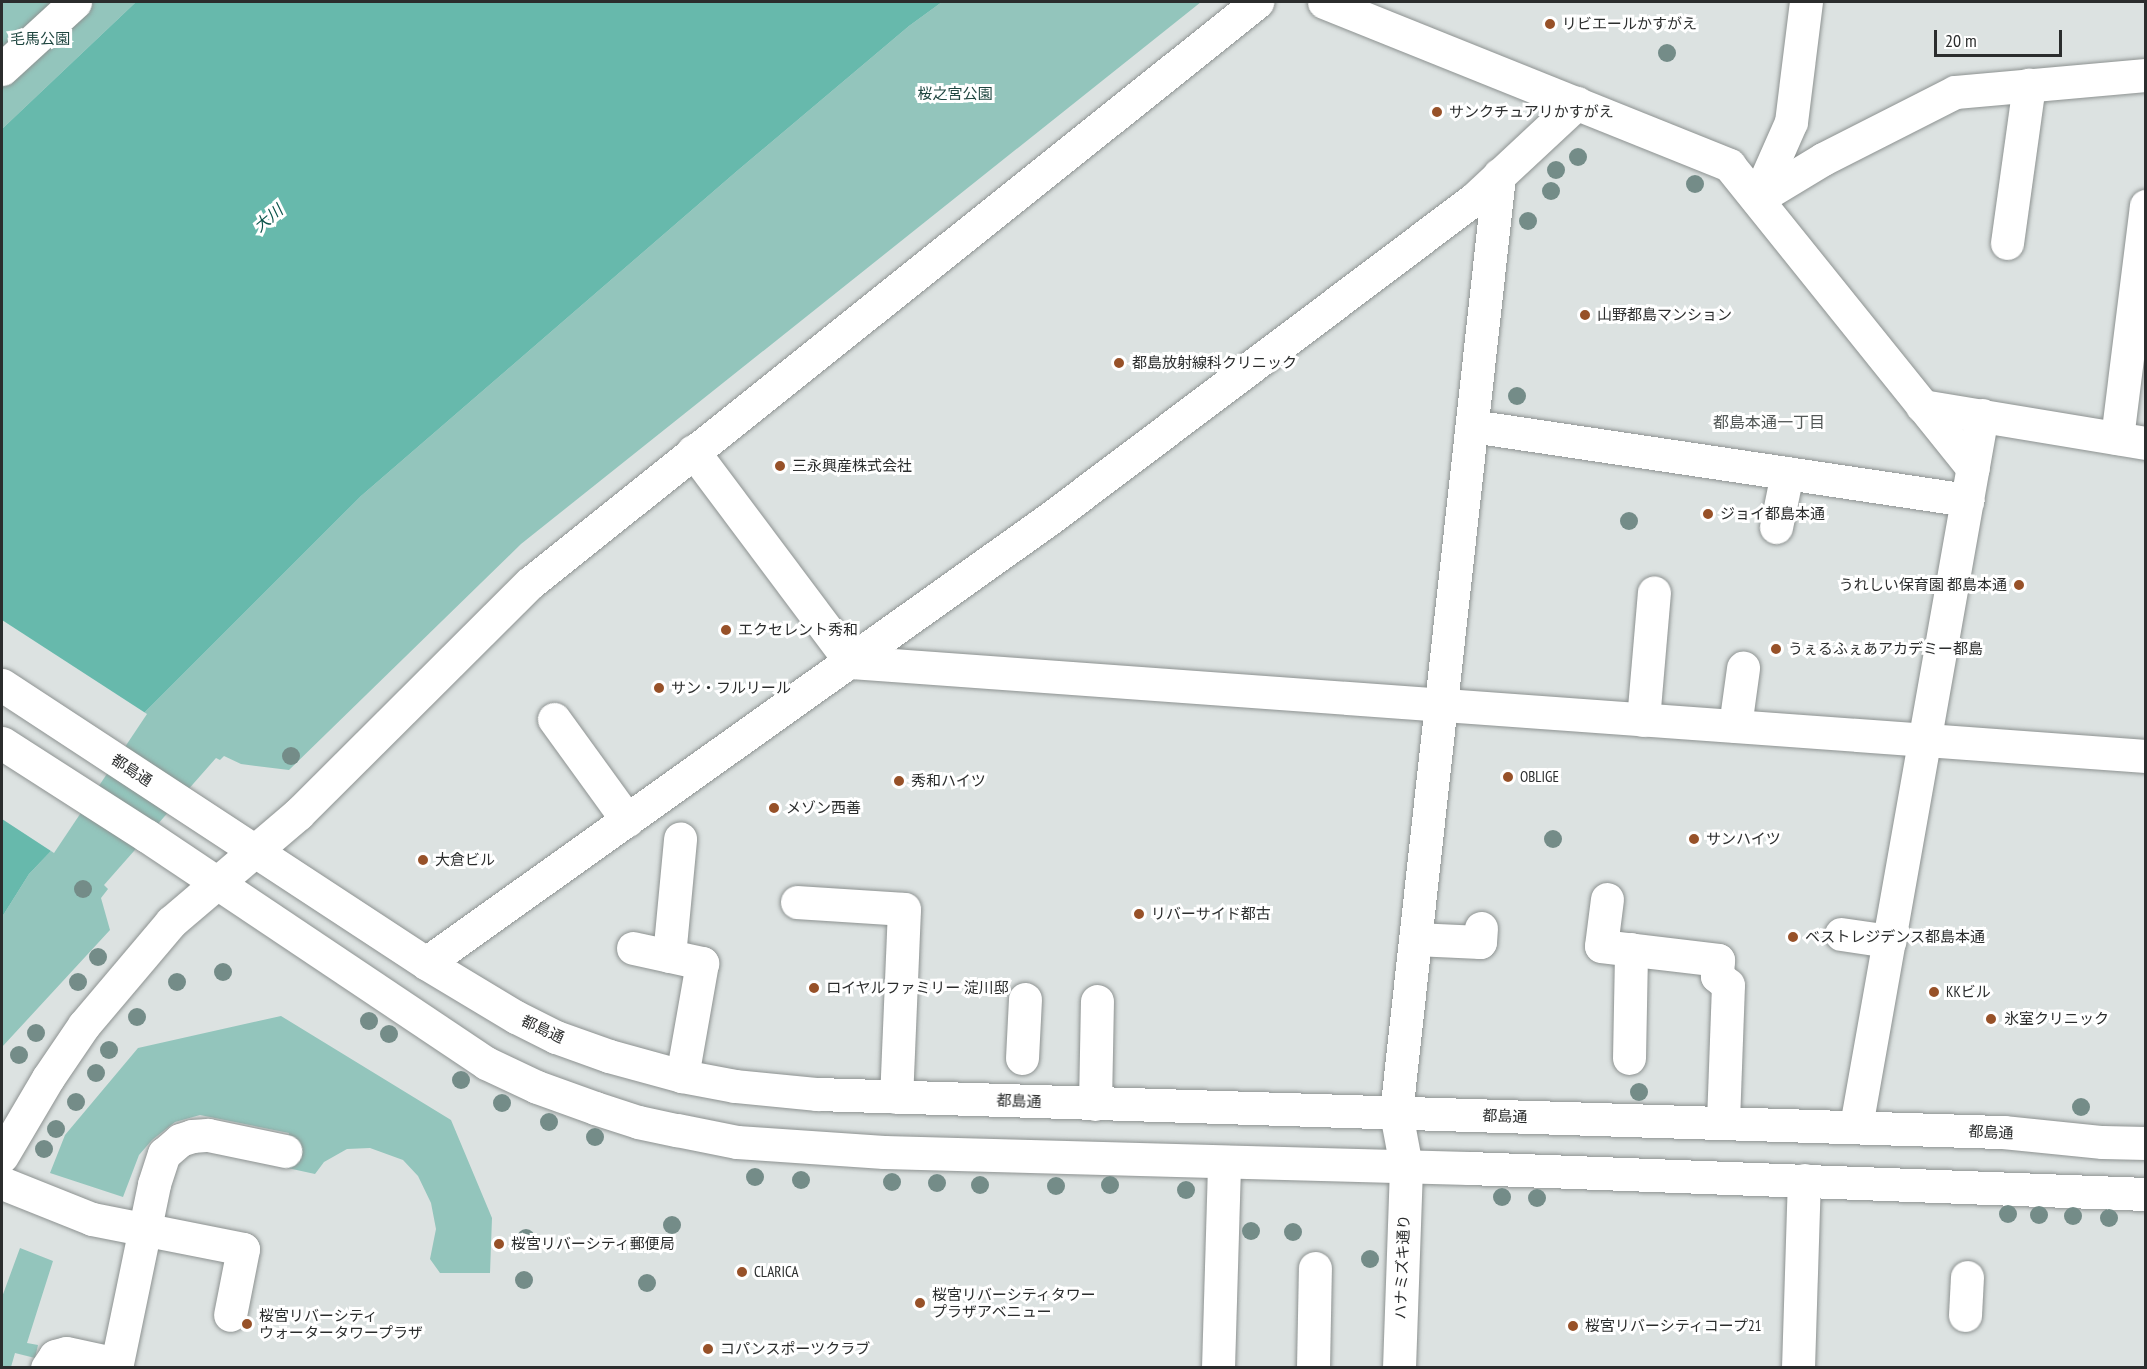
<!DOCTYPE html>
<meta charset="utf-8">
<style>
body{margin:0}
#map{position:relative;width:2147px;height:1369px;overflow:hidden;background:#dce2e1;font-family:"PT Sans Narrow","Noto Sans JP",sans-serif}
div>[style]{position:absolute}
.green>*{inset:0;background:#93c5bc}
.water>*{inset:0;background:#67b9ac}
.pier>*{inset:0;background:#dce2e1}
.roads{filter:drop-shadow(0 0 2px #8d9291) drop-shadow(0 0 2px #8d9291)}
.minor>*{height:33px;margin:-16.5px;padding:0 16.5px;transform-origin:16.5px;border-radius:16.5px;background:#fff}
.major>*{height:33px;margin:-16.5px;padding:0 16.5px;transform-origin:16.5px;border-radius:16.5px;background:#fff}
.highway>*{height:33px;margin:-16.5px;padding:0 16.5px;transform-origin:16.5px;border-radius:16.5px;background:#fff}
.trees>*{width:18px;height:18px;margin:-9px;border-radius:50%;background:#748c88}
.dots>*{width:16px;height:16px;translate:-50% -50%;box-sizing:border-box;border:3px solid #fff;border-radius:50%}
span{translate:-50% -50%;white-space:nowrap;text-align:center;line-height:1.15;-webkit-text-stroke:6px #fff;paint-order:stroke}
.poi-label{font-size:15px;color:#2b2d2d}
.left{translate:0 -50%;text-align:left}
.right{translate:-100% -50%;text-align:right}
.park-label{font-size:15px;color:#1f4640}
.street-label{font-size:15px;color:#2b2d2d}
.water-label{font-size:16px;color:#0b544b;font-style:italic}
.neighbourhood-label{font-size:16px;color:#535857}
.frame{position:absolute;inset:0;border:3px solid #2b2d2d;pointer-events:none}
.scale{position:absolute;left:1934px;top:30px;width:128px;height:27px;box-sizing:border-box;border:3px solid #2b2d2d;border-top:0;padding-left:8px;font-size:18px;line-height:21px;white-space:nowrap;color:#2b2d2d;-webkit-text-stroke:4px #fff;paint-order:stroke}
</style>
<div id="map">
<div class="green">
<i style="clip-path:polygon(2px 2px,136px 2px,2px 129px)"></i>
<i style="clip-path:polygon(942px 2px,1201px 2px,521px 544px,289px 770px,241px 764px,224px 756px,220px 760px,216px 758px,104px 885px,108px 889px,101px 898px,110px 930px,2px 1047px,2px 917px,29px 874px,51px 851px,145px 712px,361px 496px,737px 171px,909px 26px)"></i>
<i style="clip-path:polygon(281px 1016px,451px 1120px,492px 1218px,490px 1273px,440px 1273px,430px 1259px,436px 1229px,431px 1203px,418px 1176px,403px 1160px,370px 1148px,347px 1149px,324px 1162px,315px 1174px,283px 1167px,289px 1133px,200px 1115px,175px 1122px,152px 1140px,139px 1155px,123px 1197px,50px 1173px,65px 1135px,138px 1048px)"></i>
<i style="clip-path:polygon(20px 1248px,53px 1261px,27px 1343px,38px 1345px,35px 1358px,15px 1353px,11px 1367px,2px 1367px,2px 1297px)"></i>
</div>
<div class="water">
<i style="clip-path:polygon(136px 2px,942px 2px,909px 26px,737px 171px,361px 496px,145px 712px,51px 851px,29px 874px,2px 917px,2px 129px)"></i>
</div>
<div class="pier">
<i style="clip-path:polygon(2px 620px,147px 714px,54px 853px,2px 819px)"></i>
</div>
<div class="roads">
<div class="minor">
<i style="left:1324px;top:2px;width:437px;rotate:21.9deg"></i>
<i style="left:1729px;top:165px;width:389px;rotate:51.2deg"></i>
<i style="left:1757px;top:199px;width:77px;rotate:-31.2deg"></i>
<i style="left:1823px;top:159px;width:148px;rotate:-26.9deg"></i>
<i style="left:1955px;top:92px;width:192px;rotate:-5.1deg"></i>
<i style="left:1757px;top:199px;width:84px;rotate:-66.2deg"></i>
<i style="left:1791px;top:122px;width:121px;rotate:-82.9deg"></i>
<i style="left:2007px;top:243px;width:160px;rotate:-82.1deg"></i>
<i style="left:1922px;top:406px;width:227px;rotate:9.4deg"></i>
<i style="left:1472px;top:426px;width:501px;rotate:8.5deg"></i>
<i style="left:2117px;top:438px;width:234px;rotate:-82.9deg"></i>
<i style="left:693px;top:451px;width:264px;rotate:53.2deg"></i>
<i style="left:851px;top:662px;width:1298px;rotate:4.15deg"></i>
<i style="left:1776px;top:527px;width:55px;rotate:-78.5deg"></i>
<i style="left:554px;top:719px;width:125px;rotate:54.1deg"></i>
<i style="left:1643px;top:720px;width:128px;rotate:-85.1deg"></i>
<i style="left:1735px;top:726px;width:59px;rotate:-82.1deg"></i>
<i style="left:1607px;top:899px;width:47px;rotate:97.3deg"></i>
<i style="left:1601px;top:946px;width:118px;rotate:6.8deg"></i>
<i style="left:1718px;top:960px;width:16px;rotate:94deg"></i>
<i style="left:1717px;top:976px;width:14px;rotate:39deg"></i>
<i style="left:1728px;top:985px;width:138px;rotate:92.1deg"></i>
<i style="left:797px;top:902px;width:107px;rotate:3.7deg"></i>
<i style="left:904px;top:909px;width:188px;rotate:92.4deg"></i>
<i style="left:1841px;top:934px;width:49px;rotate:8.3deg"></i>
<i style="left:1415px;top:939px;width:65px;rotate:2.6deg"></i>
<i style="left:1480px;top:942px;width:14px;rotate:-86deg"></i>
<i style="left:633px;top:948px;width:71px;rotate:12.3deg"></i>
<i style="left:702px;top:963px;width:115px;rotate:100deg"></i>
<i style="left:669px;top:956px;width:118px;rotate:-84.6deg"></i>
<i style="left:426px;top:963px;width:765px;rotate:-35.48deg"></i>
<i style="left:1049px;top:519px;width:532px;rotate:-36.98deg"></i>
<i style="left:1474px;top:199px;width:141px;rotate:-43deg"></i>
<i style="left:1022px;top:1058px;width:59px;rotate:-87.1deg"></i>
<i style="left:1629px;top:1058px;width:109px;rotate:-88.9deg"></i>
<i style="left:1095px;top:1104px;width:103px;rotate:-88.9deg"></i>
<i style="left:1856px;top:1126px;width:722px;rotate:-79.95deg"></i>
<i style="left:2px;top:1156px;width:91px;rotate:-59.5deg"></i>
<i style="left:48px;top:1078px;width:64px;rotate:-55.8deg"></i>
<i style="left:84px;top:1025px;width:135px;rotate:-49.8deg"></i>
<i style="left:171px;top:922px;width:167px;rotate:-40.4deg"></i>
<i style="left:298px;top:814px;width:327px;rotate:-44.9deg"></i>
<i style="left:530px;top:583px;width:931px;rotate:-38.63deg"></i>
<i style="left:2px;top:1183px;width:97px;rotate:21.8deg"></i>
<i style="left:92px;top:1219px;width:154px;rotate:11.2deg"></i>
<i style="left:243px;top:1249px;width:67px;rotate:101.1deg"></i>
<i style="left:1965px;top:1315px;width:38px;rotate:-87deg"></i>
<i style="left:47px;top:1368px;width:14px;rotate:-56deg"></i>
<i style="left:55px;top:1356px;width:11px;rotate:-15deg"></i>
<i style="left:66px;top:1353px;width:52px;rotate:12.2deg"></i>
<i style="left:116px;top:1368px;width:188px;rotate:-78.3deg"></i>
<i style="left:154px;top:1184px;width:32px;rotate:-72deg"></i>
<i style="left:164px;top:1154px;width:21px;rotate:-41deg"></i>
<i style="left:180px;top:1140px;width:13px;rotate:-18deg"></i>
<i style="left:192px;top:1136px;width:16px;rotate:-4deg"></i>
<i style="left:208px;top:1135px;width:79px;rotate:11.7deg"></i>
<i style="left:1218px;top:1368px;width:206px;rotate:-88.3deg"></i>
<i style="left:1313px;top:1368px;width:100px;rotate:-88.9deg"></i>
<i style="left:1399px;top:1368px;width:202px;rotate:-88deg"></i>
<i style="left:1406px;top:1166px;width:54px;rotate:-100.7deg"></i>
<i style="left:1396px;top:1113px;width:944px;rotate:-83.73deg"></i>
<i style="left:1798px;top:1368px;width:188px;rotate:-88.2deg"></i>
</div>
<div class="major">
<i style="left:2px;top:685px;width:507px;rotate:33.25deg"></i>
<i style="left:426px;top:963px;width:105px;rotate:31deg"></i>
<i style="left:516px;top:1017px;width:45px;rotate:26.6deg"></i>
<i style="left:556px;top:1037px;width:56px;rotate:19.7deg"></i>
<i style="left:609px;top:1056px;width:76px;rotate:15.3deg"></i>
<i style="left:682px;top:1076px;width:54px;rotate:10.7deg"></i>
<i style="left:735px;top:1086px;width:82px;rotate:5.6deg"></i>
<i style="left:817px;top:1094px;width:1187px;rotate:1.84deg"></i>
<i style="left:2003px;top:1132px;width:100px;rotate:5.8deg"></i>
<i style="left:2102px;top:1142px;width:44px;rotate:1.3deg"></i>
<i style="left:2px;top:743px;width:172px;rotate:32.7deg"></i>
<i style="left:147px;top:836px;width:408px;rotate:33.8deg"></i>
<i style="left:486px;top:1063px;width:56px;rotate:25.2deg"></i>
<i style="left:537px;top:1087px;width:62px;rotate:19.9deg"></i>
<i style="left:595px;top:1108px;width:45px;rotate:18deg"></i>
<i style="left:638px;top:1122px;width:40px;rotate:12deg"></i>
<i style="left:677px;top:1130px;width:61px;rotate:11.3deg"></i>
<i style="left:737px;top:1142px;width:147px;rotate:3.9deg"></i>
<i style="left:884px;top:1152px;width:585px;rotate:1.57deg"></i>
<i style="left:1469px;top:1168px;width:677px;rotate:2.2deg"></i>
</div>
<div class="highway">
<i style="left:2px;top:69px;width:99px;rotate:-42.5deg"></i>
</div>
</div>
<div class="trees">
<i style="left:1667px;top:53px"></i>
<i style="left:1578px;top:157px"></i>
<i style="left:1556px;top:170px"></i>
<i style="left:1695px;top:184px"></i>
<i style="left:1551px;top:191px"></i>
<i style="left:1528px;top:221px"></i>
<i style="left:1517px;top:396px"></i>
<i style="left:1629px;top:521px"></i>
<i style="left:291px;top:756px"></i>
<i style="left:1553px;top:839px"></i>
<i style="left:83px;top:889px"></i>
<i style="left:98px;top:957px"></i>
<i style="left:223px;top:972px"></i>
<i style="left:78px;top:982px"></i>
<i style="left:177px;top:982px"></i>
<i style="left:137px;top:1017px"></i>
<i style="left:369px;top:1021px"></i>
<i style="left:36px;top:1033px"></i>
<i style="left:389px;top:1034px"></i>
<i style="left:109px;top:1050px"></i>
<i style="left:19px;top:1055px"></i>
<i style="left:96px;top:1073px"></i>
<i style="left:461px;top:1080px"></i>
<i style="left:1639px;top:1092px"></i>
<i style="left:76px;top:1102px"></i>
<i style="left:502px;top:1103px"></i>
<i style="left:2081px;top:1107px"></i>
<i style="left:549px;top:1122px"></i>
<i style="left:56px;top:1129px"></i>
<i style="left:595px;top:1137px"></i>
<i style="left:44px;top:1149px"></i>
<i style="left:755px;top:1177px"></i>
<i style="left:801px;top:1180px"></i>
<i style="left:892px;top:1182px"></i>
<i style="left:937px;top:1183px"></i>
<i style="left:980px;top:1185px"></i>
<i style="left:1110px;top:1185px"></i>
<i style="left:1056px;top:1186px"></i>
<i style="left:1186px;top:1190px"></i>
<i style="left:1502px;top:1197px"></i>
<i style="left:1537px;top:1198px"></i>
<i style="left:2008px;top:1214px"></i>
<i style="left:2039px;top:1215px"></i>
<i style="left:2073px;top:1216px"></i>
<i style="left:2109px;top:1218px"></i>
<i style="left:672px;top:1225px"></i>
<i style="left:1251px;top:1231px"></i>
<i style="left:1293px;top:1232px"></i>
<i style="left:526px;top:1238px"></i>
<i style="left:1370px;top:1259px"></i>
<i style="left:524px;top:1280px"></i>
<i style="left:647px;top:1283px"></i>
</div>
<div class="dots">
<i style="left:1550px;top:24px;background:#975128"></i>
<i style="left:1437px;top:112px;background:#975128"></i>
<i style="left:1585px;top:315px;background:#975128"></i>
<i style="left:1119px;top:363px;background:#975128"></i>
<i style="left:780px;top:466px;background:#975128"></i>
<i style="left:1708px;top:514px;background:#975128"></i>
<i style="left:2019px;top:585px;background:#975128"></i>
<i style="left:726px;top:630px;background:#975128"></i>
<i style="left:1776px;top:649px;background:#975128"></i>
<i style="left:659px;top:688px;background:#975128"></i>
<i style="left:1508px;top:777px;background:#975128"></i>
<i style="left:899px;top:781px;background:#975128"></i>
<i style="left:774px;top:808px;background:#975128"></i>
<i style="left:1694px;top:839px;background:#975128"></i>
<i style="left:423px;top:860px;background:#975128"></i>
<i style="left:1139px;top:914px;background:#975128"></i>
<i style="left:1793px;top:937px;background:#975128"></i>
<i style="left:814px;top:988px;background:#975128"></i>
<i style="left:1934px;top:992px;background:#975128"></i>
<i style="left:1991px;top:1019px;background:#975128"></i>
<i style="left:499px;top:1244px;background:#975128"></i>
<i style="left:742px;top:1272px;background:#975128"></i>
<i style="left:920px;top:1303px;background:#975128"></i>
<i style="left:247px;top:1324px;background:#975128"></i>
<i style="left:1573px;top:1326px;background:#975128"></i>
<i style="left:708px;top:1349px;background:#975128"></i>
</div>
<div class="poi-label">
<span class="left" style="left:1562px;top:24px">リビエールかすがえ</span>
<span class="left" style="left:1449px;top:112px">サンクチュアリかすがえ</span>
<span class="left" style="left:1597px;top:315px">山野都島マンション</span>
<span class="left" style="left:1132px;top:363px">都島放射線科クリニック</span>
<span class="left" style="left:792px;top:466px">三永興産株式会社</span>
<span class="left" style="left:1720px;top:514px">ジョイ都島本通</span>
<span class="right" style="left:2007px;top:585px">うれしい保育園 都島本通</span>
<span class="left" style="left:738px;top:630px">エクセレント秀和</span>
<span class="left" style="left:1788px;top:649px">うぇるふぇあアカデミー都島</span>
<span class="left" style="left:671px;top:688px">サン・フルリール</span>
<span class="left" style="left:1520px;top:777px">OBLIGE</span>
<span class="left" style="left:911px;top:781px">秀和ハイツ</span>
<span class="left" style="left:786px;top:808px">メゾン西善</span>
<span class="left" style="left:1706px;top:839px">サンハイツ</span>
<span class="left" style="left:435px;top:860px">大倉ビル</span>
<span class="left" style="left:1151px;top:914px">リバーサイド都古</span>
<span class="left" style="left:1805px;top:937px">ベストレジデンス都島本通</span>
<span class="left" style="left:826px;top:988px">ロイヤルファミリー 淀川邸</span>
<span class="left" style="left:1946px;top:992px">KKビル</span>
<span class="left" style="left:2004px;top:1019px">氷室クリニック</span>
<span class="left" style="left:511px;top:1244px">桜宮リバーシティ郵便局</span>
<span class="left" style="left:754px;top:1272px">CLARICA</span>
<span class="left" style="left:932px;top:1303px">桜宮リバーシティタワー<br>プラザアベニュー</span>
<span class="left" style="left:259px;top:1324px">桜宮リバーシティ<br>ウォータータワープラザ</span>
<span class="left" style="left:1585px;top:1326px">桜宮リバーシティコープ21</span>
<span class="left" style="left:720px;top:1349px">コパンスポーツクラブ</span>
</div>
<div class="park-label">
<span style="left:40px;top:39px">毛馬公園</span>
<span style="left:955px;top:94px">桜之宮公園</span>
</div>
<div class="street-label">
<span style="left:132px;top:770px;rotate:33deg">都島通</span>
<span style="left:543px;top:1029px;rotate:25deg">都島通</span>
<span style="left:1019px;top:1101px;rotate:2deg">都島通</span>
<span style="left:1505px;top:1116px;rotate:2deg">都島通</span>
<span style="left:1991px;top:1132px;rotate:3deg">都島通</span>
<span style="left:1402px;top:1267px;rotate:-88deg">ハナミズキ通り</span>
</div>
<div class="water-label">
<span style="left:268px;top:218px;rotate:-40deg">大川</span>
</div>
<div class="neighbourhood-label">
<span style="left:1769px;top:422px">都島本通一丁目</span>
</div>
<div class="frame"></div>
<div class="scale">20 m</div>
</div>
